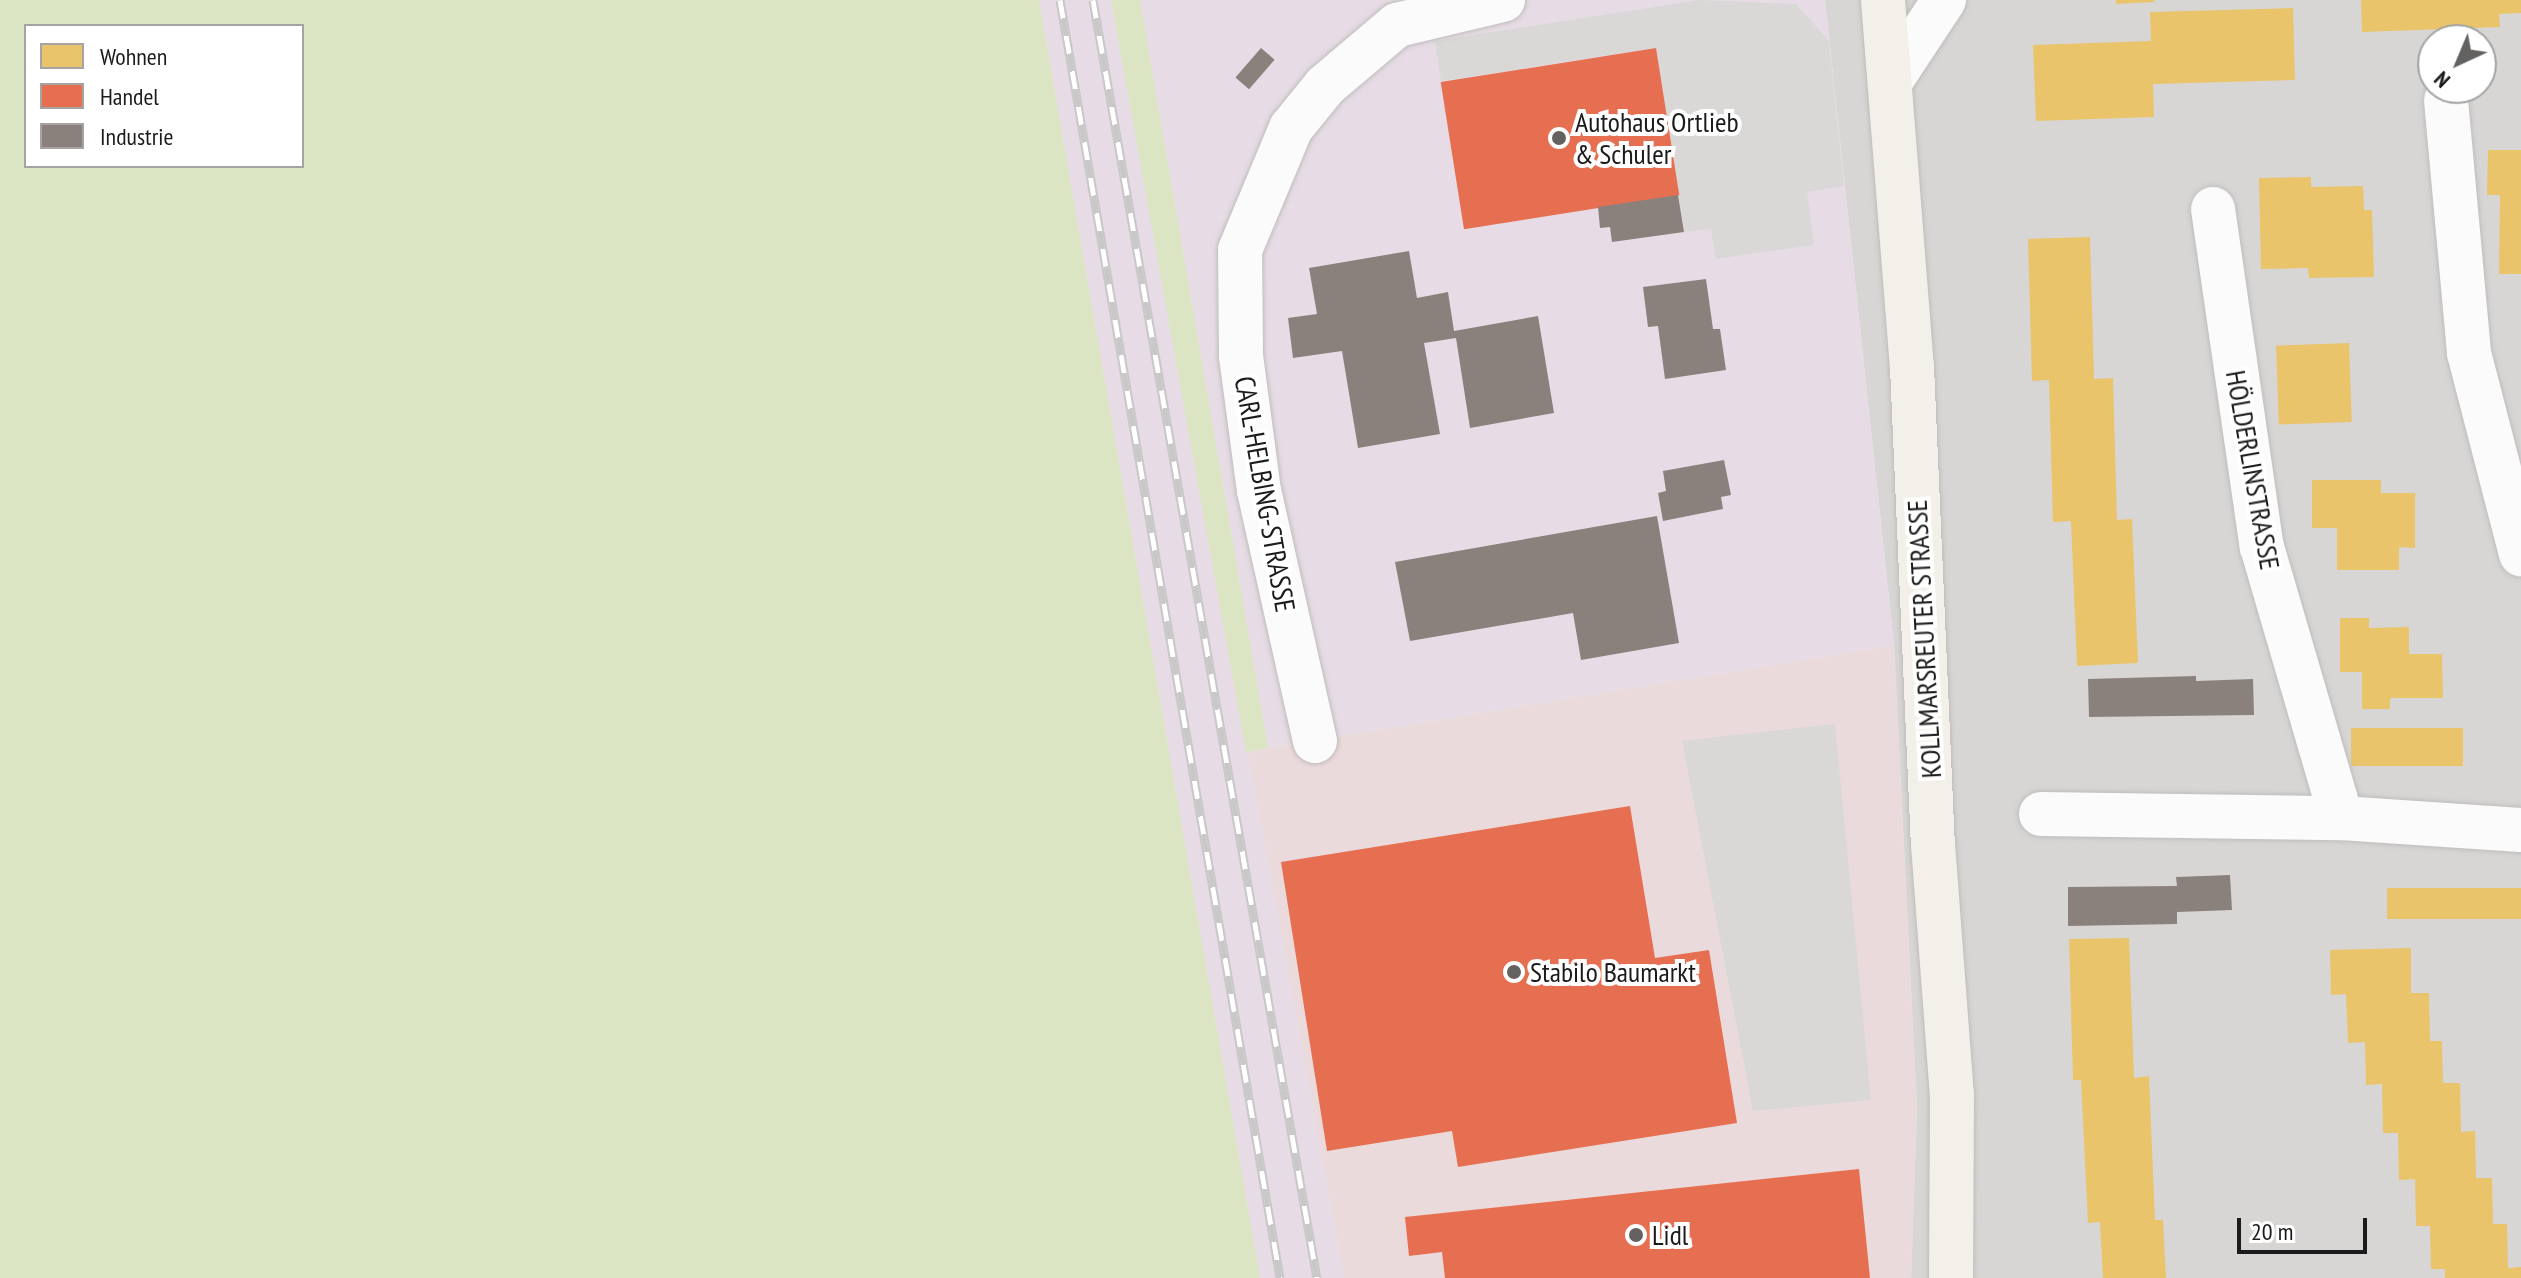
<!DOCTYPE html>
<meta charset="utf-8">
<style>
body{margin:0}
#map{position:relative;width:2521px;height:1278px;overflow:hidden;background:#e9e6e4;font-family:"PT Sans Narrow",sans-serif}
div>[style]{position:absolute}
.residential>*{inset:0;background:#d8d6d5}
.commercial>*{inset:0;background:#ebdadb}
.industrial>*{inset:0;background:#e7dce5}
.grass>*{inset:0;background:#dbe5c3}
.parking>*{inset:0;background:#d9d8d7}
.homes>*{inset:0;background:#e9c46a;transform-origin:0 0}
.shops>*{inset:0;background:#e76f51;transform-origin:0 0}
.industry>*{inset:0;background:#8a817c;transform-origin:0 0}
.roads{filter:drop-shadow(0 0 2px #bfbdbc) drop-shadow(0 0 2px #bfbdbc)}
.minor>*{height:44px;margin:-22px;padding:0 22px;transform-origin:22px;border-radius:22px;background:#fcfbfb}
.secondary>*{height:44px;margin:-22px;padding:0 22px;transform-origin:22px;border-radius:22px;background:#f2f0e8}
.rail>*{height:9px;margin-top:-4.5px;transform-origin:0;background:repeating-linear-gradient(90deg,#fff 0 18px,#c9c8c8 0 36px);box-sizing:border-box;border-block:2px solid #c9c8c8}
.dots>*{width:22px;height:22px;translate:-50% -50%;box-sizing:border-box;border:4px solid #fff;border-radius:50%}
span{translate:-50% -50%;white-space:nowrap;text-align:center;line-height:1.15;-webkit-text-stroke:8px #fff;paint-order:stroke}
.poi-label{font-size:28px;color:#1b1b1b}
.left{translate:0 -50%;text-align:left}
.street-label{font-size:28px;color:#1b1b1b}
.legend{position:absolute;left:24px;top:24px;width:280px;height:144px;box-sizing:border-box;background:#fff;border:2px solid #a4a4a4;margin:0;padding:10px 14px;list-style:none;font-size:24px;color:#1b1b1b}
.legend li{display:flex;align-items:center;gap:16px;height:40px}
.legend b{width:40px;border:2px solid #a4a4a4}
.north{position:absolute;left:2417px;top:24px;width:80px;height:80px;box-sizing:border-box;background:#fff;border:2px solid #a4a4a4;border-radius:50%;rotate:224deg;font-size:22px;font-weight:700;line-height:32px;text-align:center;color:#1b1b1b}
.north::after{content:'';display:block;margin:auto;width:28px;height:36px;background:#636261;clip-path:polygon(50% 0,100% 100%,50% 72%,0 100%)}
.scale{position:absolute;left:2237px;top:1218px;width:130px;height:36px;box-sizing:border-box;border:4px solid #1b1b1b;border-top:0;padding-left:10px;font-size:24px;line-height:28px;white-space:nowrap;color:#1b1b1b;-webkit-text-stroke:6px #fff;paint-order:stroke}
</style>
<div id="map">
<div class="residential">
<i style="clip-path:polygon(evenodd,1825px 0,2521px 0,2521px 1278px,1911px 1278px,1917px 1109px,1894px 645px,1825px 0,2433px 40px,2481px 40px,2481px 88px,2433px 88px,2433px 40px)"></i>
</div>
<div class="commercial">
<i style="clip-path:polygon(1894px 645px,1917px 1109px,1911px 1278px,1344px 1278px,1246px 752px)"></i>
</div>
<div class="industrial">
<i style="clip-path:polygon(1039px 0,1111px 0,1344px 1278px,1260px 1278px)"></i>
<i style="clip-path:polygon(1140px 0,1825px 0,1894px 645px,1268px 748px)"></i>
</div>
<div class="grass">
<i style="clip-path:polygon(evenodd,0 0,1039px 0,1260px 1278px,0 1278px,0 0,302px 26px,302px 166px,26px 166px,26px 26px,302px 26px)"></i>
<i style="clip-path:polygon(1111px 0,1140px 0,1268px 748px,1246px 752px)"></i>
</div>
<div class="parking">
<i style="clip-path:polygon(1699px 0,1796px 4px,1829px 41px,1844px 186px,1807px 192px,1814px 245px,1716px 259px,1711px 229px,1684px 232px,1656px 48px,1441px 81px,1435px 41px)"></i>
<i style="clip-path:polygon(1835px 724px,1871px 1100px,1753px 1111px,1682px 741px)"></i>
</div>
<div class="homes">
<i style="clip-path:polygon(2116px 0,2154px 0,2154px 2px,2116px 4px)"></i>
<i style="clip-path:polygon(2361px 0,2521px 0,2521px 13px,2499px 14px,2500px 27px,2362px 32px)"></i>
<i style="clip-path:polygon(2293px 8px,2295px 80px,2153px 84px,2154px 117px,2036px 121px,2033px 45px,2151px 41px,2150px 12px)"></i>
<i style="clip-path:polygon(2488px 150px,2521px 150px,2521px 274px,2499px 274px,2500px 195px,2487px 195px)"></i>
<i style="clip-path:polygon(2311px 177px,2311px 187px,2363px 186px,2364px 210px,2372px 210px,2374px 277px,2309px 278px,2308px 268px,2261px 269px,2259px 178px)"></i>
<i style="clip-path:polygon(2090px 237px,2094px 379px,2113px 378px,2117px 520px,2132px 519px,2138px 663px,2077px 666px,2071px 521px,2053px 522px,2049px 380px,2032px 381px,2028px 239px)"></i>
<i style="left:2349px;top:343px;width:79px;height:73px;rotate:88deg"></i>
<i style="clip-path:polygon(2312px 480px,2381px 480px,2381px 493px,2415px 493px,2415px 548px,2399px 547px,2399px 570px,2337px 570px,2337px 528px,2312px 528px)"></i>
<i style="clip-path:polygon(2340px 618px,2369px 618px,2369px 628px,2409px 627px,2409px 654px,2442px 654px,2443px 698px,2390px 698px,2390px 709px,2362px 709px,2362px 672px,2340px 672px)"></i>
<i style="left:2463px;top:728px;width:38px;height:112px;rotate:90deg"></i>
<i style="left:2521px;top:888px;width:31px;height:134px;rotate:90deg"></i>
<i style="clip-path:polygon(2129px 938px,2134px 1078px,2149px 1076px,2155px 1220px,2163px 1220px,2166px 1278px,2103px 1278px,2100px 1222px,2088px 1223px,2081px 1080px,2073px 1080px,2069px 939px)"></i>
<i style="clip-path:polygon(2411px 948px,2411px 993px,2429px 993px,2430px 1041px,2442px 1041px,2443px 1083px,2460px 1083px,2461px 1132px,2475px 1131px,2476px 1178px,2492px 1178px,2493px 1224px,2507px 1224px,2508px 1268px,2521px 1267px,2521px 1278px,2445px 1278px,2445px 1269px,2431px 1269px,2430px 1226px,2416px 1226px,2415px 1179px,2399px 1180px,2398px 1133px,2383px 1133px,2382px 1084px,2366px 1085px,2365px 1042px,2348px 1043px,2346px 994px,2331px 995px,2330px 950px)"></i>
</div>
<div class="shops">
<i style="left:1656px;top:48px;width:149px;height:218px;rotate:81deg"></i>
<i style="clip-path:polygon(1630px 806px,1655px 958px,1709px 950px,1737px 1123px,1458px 1167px,1452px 1131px,1327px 1151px,1281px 862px)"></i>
<i style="clip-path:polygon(1859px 1169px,1870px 1278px,1445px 1278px,1442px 1252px,1409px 1256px,1405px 1217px)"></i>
</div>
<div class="industry">
<i style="left:1261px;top:48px;width:18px;height:39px;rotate:41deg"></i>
<i style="clip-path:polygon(1678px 195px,1684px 232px,1612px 242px,1610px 227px,1600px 228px,1598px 207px)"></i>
<i style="clip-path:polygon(1409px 251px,1417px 298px,1448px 292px,1454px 331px,1538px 316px,1554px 413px,1470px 428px,1456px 338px,1424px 343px,1440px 434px,1358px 448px,1342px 351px,1293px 358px,1288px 318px,1317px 314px,1309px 268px)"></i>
<i style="clip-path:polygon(1706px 279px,1713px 329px,1720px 329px,1726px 370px,1665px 379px,1658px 326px,1648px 327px,1643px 287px)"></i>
<i style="clip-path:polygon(1724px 460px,1731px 495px,1721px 497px,1723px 509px,1663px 521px,1658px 493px,1666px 491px,1663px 471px)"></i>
<i style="clip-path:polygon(1657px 516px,1679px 643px,1581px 660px,1573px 613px,1410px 641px,1395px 562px)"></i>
<i style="clip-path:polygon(2196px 676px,2196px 681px,2253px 679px,2254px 715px,2089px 717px,2088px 679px)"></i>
<i style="clip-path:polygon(2230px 875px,2232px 910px,2177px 912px,2177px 924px,2068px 926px,2068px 887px,2177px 886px,2176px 877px)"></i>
</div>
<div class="roads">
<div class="minor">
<i style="left:1890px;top:82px;width:98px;rotate:-56.6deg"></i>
<i style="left:2446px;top:100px;width:254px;rotate:84.8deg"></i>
<i style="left:2469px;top:353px;width:208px;rotate:75.5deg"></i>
<i style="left:2213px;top:209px;width:342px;rotate:81.8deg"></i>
<i style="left:2262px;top:547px;width:282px;rotate:73.7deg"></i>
<i style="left:1315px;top:741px;width:256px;rotate:-102.6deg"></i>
<i style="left:1259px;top:491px;width:136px;rotate:-97.6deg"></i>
<i style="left:1241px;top:356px;width:106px;rotate:-90.5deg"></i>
<i style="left:1240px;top:250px;width:132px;rotate:-67.3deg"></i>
<i style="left:1291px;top:128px;width:54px;rotate:-51deg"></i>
<i style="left:1325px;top:86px;width:94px;rotate:-40.3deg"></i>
<i style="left:1397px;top:25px;width:109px;rotate:-13.3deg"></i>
<i style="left:2041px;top:814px;width:300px;rotate:0.8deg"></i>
<i style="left:2341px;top:818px;width:180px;rotate:3.8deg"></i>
</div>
<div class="secondary">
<i style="left:1883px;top:0;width:368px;rotate:85.5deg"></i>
<i style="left:1912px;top:367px;width:477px;rotate:87.5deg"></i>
<i style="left:1933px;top:844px;width:251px;rotate:85.7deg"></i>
<i style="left:1952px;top:1094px;width:184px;rotate:90.3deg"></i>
</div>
</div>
<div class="rail">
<i style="left:1060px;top:0;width:1297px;rotate:80.23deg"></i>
<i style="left:1093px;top:0;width:1297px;rotate:80.06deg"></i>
</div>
<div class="dots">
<i style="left:1559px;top:138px;background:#636261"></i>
<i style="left:1514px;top:972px;background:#636261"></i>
<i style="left:1636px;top:1235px;background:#636261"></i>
</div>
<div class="poi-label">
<span class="left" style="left:1575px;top:138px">Autohaus Ortlieb<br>&amp; Schuler</span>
<span class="left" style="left:1530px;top:972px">Stabilo Baumarkt</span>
<span class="left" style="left:1652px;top:1235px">Lidl</span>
</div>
<div class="street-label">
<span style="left:2253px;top:470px;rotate:80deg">HÖLDERLINSTRASSE</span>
<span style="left:1265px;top:494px;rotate:80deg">CARL-HELBING-STRASSE</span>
<span style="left:1924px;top:639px;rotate:-93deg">KOLLMARSREUTER STRASSE</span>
</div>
<ul class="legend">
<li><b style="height:22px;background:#e9c46a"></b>Wohnen</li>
<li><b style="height:22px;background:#e76f51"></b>Handel</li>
<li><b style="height:22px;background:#8a817c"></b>Industrie</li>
</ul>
<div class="north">N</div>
<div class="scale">20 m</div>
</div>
